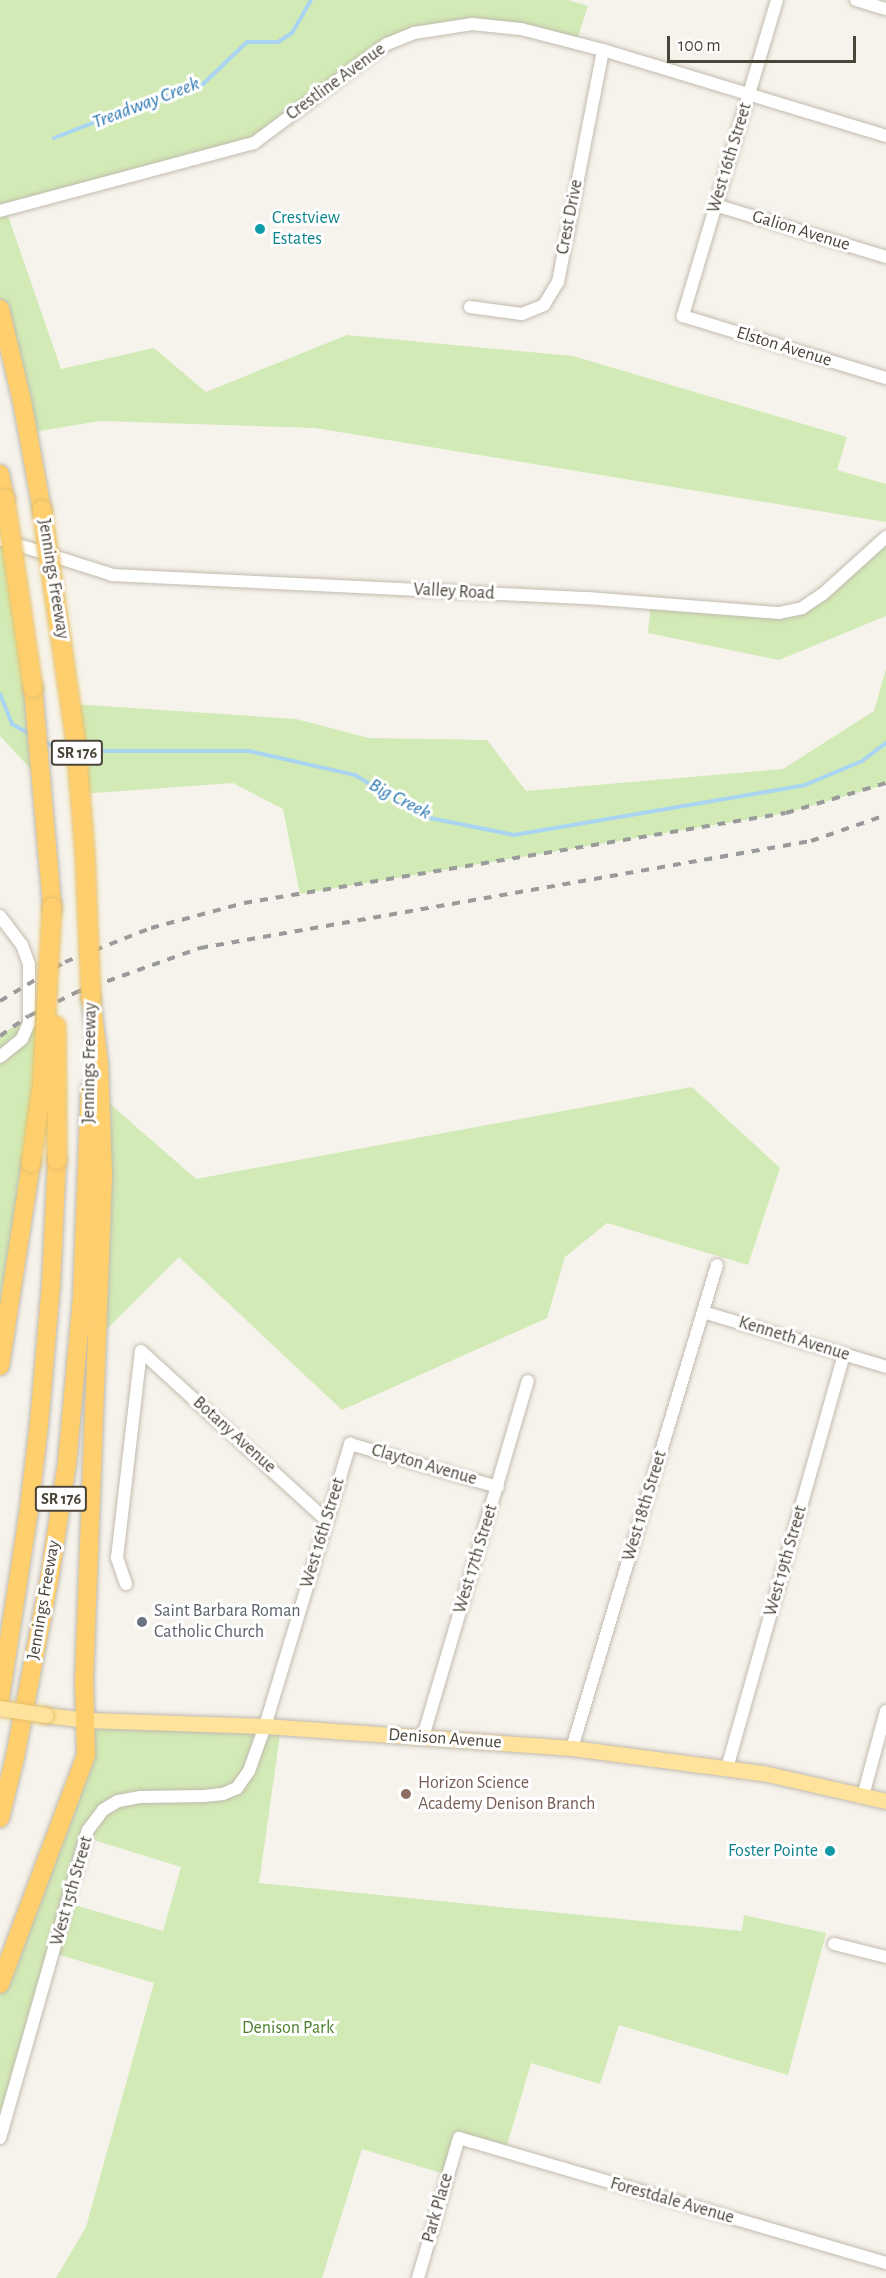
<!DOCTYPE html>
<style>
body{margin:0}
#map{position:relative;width:886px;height:2278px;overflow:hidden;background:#f6f3ec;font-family:"Alegreya Sans",sans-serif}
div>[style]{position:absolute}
.green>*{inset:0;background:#d2eab5}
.stream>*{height:4px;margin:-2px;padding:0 2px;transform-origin:2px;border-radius:2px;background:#a9d4f2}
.roads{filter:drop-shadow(0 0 2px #c2bbae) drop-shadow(0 0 2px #c2bbae)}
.minor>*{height:12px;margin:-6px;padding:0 6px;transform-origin:6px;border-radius:6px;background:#fff}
.major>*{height:15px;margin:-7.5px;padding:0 7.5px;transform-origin:7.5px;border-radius:7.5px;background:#ffe39c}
.highway>*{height:18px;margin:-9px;padding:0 9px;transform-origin:9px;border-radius:9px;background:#ffcf6e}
.rail>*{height:4px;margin-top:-2px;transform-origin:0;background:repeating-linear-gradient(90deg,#9a9a9a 0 8px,transparent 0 16px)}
.bridges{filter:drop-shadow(0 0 2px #e6c16a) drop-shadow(0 0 2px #e6c16a)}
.major-bridge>*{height:15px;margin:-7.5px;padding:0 7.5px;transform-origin:7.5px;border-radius:7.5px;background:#ffe39c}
.highway-bridge>*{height:18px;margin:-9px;padding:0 9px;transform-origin:9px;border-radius:9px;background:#ffcf6e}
.dots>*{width:16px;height:16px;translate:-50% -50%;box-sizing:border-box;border:3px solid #fff;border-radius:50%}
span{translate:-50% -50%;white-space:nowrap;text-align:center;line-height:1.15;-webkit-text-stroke:6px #fff;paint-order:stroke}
.shield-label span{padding:2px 4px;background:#fff;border:2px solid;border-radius:4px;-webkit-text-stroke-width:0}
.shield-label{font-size:16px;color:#4b4439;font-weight:700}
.street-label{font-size:18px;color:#4b4439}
.culture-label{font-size:18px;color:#0d838f}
.left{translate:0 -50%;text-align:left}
.right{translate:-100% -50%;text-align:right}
.worship-label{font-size:18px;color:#5b616d}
.education-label{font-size:18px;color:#785e54}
.park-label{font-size:18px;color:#4a7f2a}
.water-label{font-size:20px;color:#2e7ab2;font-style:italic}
.scale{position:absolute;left:667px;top:36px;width:189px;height:27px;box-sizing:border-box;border:3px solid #4b4439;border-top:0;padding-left:8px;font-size:18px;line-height:21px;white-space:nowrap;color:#4b4439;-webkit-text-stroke:4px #fff;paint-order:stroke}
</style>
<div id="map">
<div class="green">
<i style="clip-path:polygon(0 0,568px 0,588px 6px,576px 43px,472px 24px,387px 44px,254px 143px,6px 210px,61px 369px,154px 348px,206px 392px,347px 335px,573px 356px,847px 437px,837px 470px,886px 484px,886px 522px,315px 428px,100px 421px,28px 433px,0 309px)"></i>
<i style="clip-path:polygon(0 474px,42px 781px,0 736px)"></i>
<i style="clip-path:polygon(886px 537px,886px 616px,779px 660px,648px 633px,651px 603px,802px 608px)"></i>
<i style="clip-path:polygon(886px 669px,886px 783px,877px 787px,786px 813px,300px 894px,283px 809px,233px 783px,80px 794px,72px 704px,296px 719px,369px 738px,487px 740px,526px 791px,783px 769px,874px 711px)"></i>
<i style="clip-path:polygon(46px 1003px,0 1366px,0 1036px)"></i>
<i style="clip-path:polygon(692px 1087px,780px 1168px,748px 1265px,607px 1223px,565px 1257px,547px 1318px,342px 1410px,179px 1257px,98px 1338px,101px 1096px,196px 1179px)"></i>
<i style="clip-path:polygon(evenodd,87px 1720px,281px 1728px,259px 1883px,742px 1931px,744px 1915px,826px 1933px,788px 2075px,619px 2025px,600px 2084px,531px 2063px,505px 2152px,459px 2138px,448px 2175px,362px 2149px,322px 2278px,56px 2278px,86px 2227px,154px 1983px,53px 1953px,0 2138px,0 1984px,86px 1755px,87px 1720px,87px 1838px,181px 1867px,163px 1931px,68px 1903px,87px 1838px)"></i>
</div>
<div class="stream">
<i style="left:54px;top:138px;width:88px;rotate:-21.3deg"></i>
<i style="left:136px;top:106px;width:69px;rotate:-17.7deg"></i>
<i style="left:202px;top:85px;width:62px;rotate:-43.7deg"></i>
<i style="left:247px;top:42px;width:31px"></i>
<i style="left:278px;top:42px;width:17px;rotate:-33deg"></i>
<i style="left:292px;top:33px;width:38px;rotate:-60deg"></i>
<i style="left:0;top:694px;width:32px;rotate:68deg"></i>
<i style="left:12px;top:724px;width:21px;rotate:29deg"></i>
<i style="left:45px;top:742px;width:19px;rotate:28deg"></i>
<i style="left:62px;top:751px;width:9px"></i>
<i style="left:81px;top:751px;width:168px"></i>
<i style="left:249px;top:751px;width:109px;rotate:12.8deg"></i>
<i style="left:355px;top:775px;width:82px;rotate:31deg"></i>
<i style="left:425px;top:817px;width:91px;rotate:11.4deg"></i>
<i style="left:514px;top:835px;width:295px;rotate:-9.7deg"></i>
<i style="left:805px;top:785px;width:62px;rotate:-22.8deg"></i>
<i style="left:862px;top:761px;width:30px;rotate:-37deg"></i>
</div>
<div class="roads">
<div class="minor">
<i style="left:777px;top:0;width:330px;rotate:106.6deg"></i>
<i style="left:683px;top:316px;width:212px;rotate:17deg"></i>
<i style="left:856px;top:0;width:31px;rotate:17deg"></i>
<i style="left:715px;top:205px;width:179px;rotate:16.9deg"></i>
<i style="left:0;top:211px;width:263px;rotate:-15deg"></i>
<i style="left:254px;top:143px;width:166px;rotate:-36.7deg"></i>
<i style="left:387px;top:44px;width:29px;rotate:-22deg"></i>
<i style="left:414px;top:33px;width:59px;rotate:-8.8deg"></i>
<i style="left:472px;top:24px;width:49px;rotate:5.8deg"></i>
<i style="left:521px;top:29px;width:85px;rotate:14.4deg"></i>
<i style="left:603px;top:50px;width:296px;rotate:16.9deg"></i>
<i style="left:470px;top:307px;width:52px;rotate:7.7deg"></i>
<i style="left:522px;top:314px;width:24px;rotate:-22deg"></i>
<i style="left:544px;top:305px;width:27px;rotate:-59deg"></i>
<i style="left:558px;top:282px;width:236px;rotate:-79deg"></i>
<i style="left:0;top:539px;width:119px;rotate:17.7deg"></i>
<i style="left:113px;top:575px;width:475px;rotate:2.8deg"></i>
<i style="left:587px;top:598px;width:193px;rotate:4.5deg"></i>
<i style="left:779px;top:613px;width:24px;rotate:-12deg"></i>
<i style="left:802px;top:608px;width:25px;rotate:-34deg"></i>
<i style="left:823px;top:594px;width:85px;rotate:-42.1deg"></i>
<i style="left:0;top:916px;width:36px;rotate:53deg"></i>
<i style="left:22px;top:945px;width:20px;rotate:70deg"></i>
<i style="left:29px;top:964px;width:59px;rotate:90deg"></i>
<i style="left:29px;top:1023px;width:17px;rotate:114deg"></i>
<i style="left:22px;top:1039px;width:28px;rotate:141deg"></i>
<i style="left:703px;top:1312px;width:191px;rotate:16.7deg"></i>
<i style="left:141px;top:1351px;width:251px;rotate:42.4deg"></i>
<i style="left:126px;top:1584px;width:28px;rotate:-109deg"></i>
<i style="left:117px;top:1558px;width:208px;rotate:-83.4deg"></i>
<i style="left:423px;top:1737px;width:371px;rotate:-73.6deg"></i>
<i style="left:572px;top:1748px;width:504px;rotate:-73.29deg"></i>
<i style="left:727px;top:1768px;width:430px;rotate:-74.2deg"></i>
<i style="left:863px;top:1796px;width:88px;rotate:-74.9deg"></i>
<i style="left:834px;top:1944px;width:54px;rotate:14deg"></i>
<i style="left:0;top:2138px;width:320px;rotate:-74.1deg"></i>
<i style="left:88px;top:1830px;width:25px;rotate:-53deg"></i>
<i style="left:103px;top:1810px;width:17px;rotate:-31deg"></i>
<i style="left:118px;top:1801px;width:22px;rotate:-10deg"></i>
<i style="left:140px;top:1797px;width:64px;rotate:-0.9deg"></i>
<i style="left:204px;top:1796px;width:19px;rotate:-6deg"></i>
<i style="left:223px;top:1794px;width:15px;rotate:-23deg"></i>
<i style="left:237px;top:1788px;width:21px;rotate:-55deg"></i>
<i style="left:249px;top:1771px;width:48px;rotate:-70.4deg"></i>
<i style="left:265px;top:1726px;width:295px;rotate:-73.2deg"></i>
<i style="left:350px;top:1444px;width:154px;rotate:16.2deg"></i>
<i style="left:418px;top:2278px;width:146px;rotate:-73.7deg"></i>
<i style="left:459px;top:2138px;width:445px;rotate:16.3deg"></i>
</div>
<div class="major">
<i style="left:45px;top:1715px;width:42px;rotate:6.8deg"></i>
<i style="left:87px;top:1720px;width:178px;rotate:1.9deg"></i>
<i style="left:265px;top:1726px;width:308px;rotate:4.1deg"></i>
<i style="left:572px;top:1748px;width:193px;rotate:7.5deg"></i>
<i style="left:763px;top:1773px;width:126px;rotate:12.8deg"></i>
</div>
<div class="highway">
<i style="left:0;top:309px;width:95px;rotate:76.6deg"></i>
<i style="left:22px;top:401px;width:111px;rotate:79.6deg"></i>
<i style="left:0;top:474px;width:25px;rotate:79deg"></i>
<i style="left:33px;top:688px;width:220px;rotate:85deg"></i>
<i style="left:0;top:1366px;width:205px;rotate:-81.3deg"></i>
<i style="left:0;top:1699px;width:192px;rotate:-81.3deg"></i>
<i style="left:29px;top:1509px;width:86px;rotate:-83.3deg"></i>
<i style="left:39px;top:1424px;width:140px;rotate:-85.1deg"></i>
<i style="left:51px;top:1285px;width:125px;rotate:-87.3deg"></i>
<i style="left:0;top:1818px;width:63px;rotate:-76.2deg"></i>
<i style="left:15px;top:1757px;width:179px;rotate:-79.1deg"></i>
<i style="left:49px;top:1581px;width:119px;rotate:-81.3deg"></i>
<i style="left:67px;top:1463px;width:166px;rotate:-84.8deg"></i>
<i style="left:82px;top:1298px;width:209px;rotate:-87.8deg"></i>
<i style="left:0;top:1984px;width:245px;rotate:-69.4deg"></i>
<i style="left:86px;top:1755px;width:74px;rotate:-91.5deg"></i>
<i style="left:84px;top:1681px;width:506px;rotate:-87.85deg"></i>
<i style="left:103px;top:1175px;width:110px;rotate:-92.1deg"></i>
<i style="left:99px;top:1065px;width:67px;rotate:-96.8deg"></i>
</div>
</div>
<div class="rail">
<i style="left:0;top:1001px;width:76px;rotate:-31deg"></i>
<i style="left:65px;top:962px;width:92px;rotate:-21.6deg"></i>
<i style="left:151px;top:928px;width:96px;rotate:-15deg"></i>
<i style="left:244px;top:903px;width:549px;rotate:-9.43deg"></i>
<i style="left:786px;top:813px;width:104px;rotate:-16.7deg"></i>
<i style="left:0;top:1036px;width:35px;rotate:-35deg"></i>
<i style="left:29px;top:1016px;width:54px;rotate:-26.6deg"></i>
<i style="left:77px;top:992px;width:131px;rotate:-19.7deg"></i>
<i style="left:200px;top:948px;width:620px;rotate:-9.93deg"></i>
<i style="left:811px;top:841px;width:79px;rotate:-19.1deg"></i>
</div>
<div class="bridges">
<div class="major-bridge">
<i style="left:0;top:1708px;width:46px;rotate:8.8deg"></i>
</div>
<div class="highway-bridge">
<i style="left:5px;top:499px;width:191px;rotate:81.6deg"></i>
<i style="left:42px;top:510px;width:235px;rotate:81.7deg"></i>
<i style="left:76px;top:743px;width:111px;rotate:85.4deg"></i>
<i style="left:85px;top:854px;width:144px;rotate:87.6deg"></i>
<i style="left:56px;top:1026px;width:134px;rotate:89.6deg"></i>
<i style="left:31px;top:1163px;width:79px;rotate:-82deg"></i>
<i style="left:42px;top:1085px;width:178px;rotate:-86.8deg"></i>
</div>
</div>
<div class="dots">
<i style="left:260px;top:229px;background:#0f9aa8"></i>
<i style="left:142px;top:1622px;background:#6b7280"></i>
<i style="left:406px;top:1794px;background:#8d6e63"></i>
<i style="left:830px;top:1851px;background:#0f9aa8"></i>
</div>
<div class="shield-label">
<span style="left:77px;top:753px">SR 176</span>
<span style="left:61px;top:1499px">SR 176</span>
</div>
<div class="street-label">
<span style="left:336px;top:82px;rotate:-36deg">Crestline Avenue</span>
<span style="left:730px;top:158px;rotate:-73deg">West 16th Street</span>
<span style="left:570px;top:217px;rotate:-79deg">Crest Drive</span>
<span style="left:801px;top:231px;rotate:17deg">Galion Avenue</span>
<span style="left:784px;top:347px;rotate:17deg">Elston Avenue</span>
<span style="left:53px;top:579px;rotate:81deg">Jennings Freeway</span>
<span style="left:454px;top:592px;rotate:3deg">Valley Road</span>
<span style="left:90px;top:1063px;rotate:-89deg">Jennings Freeway</span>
<span style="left:794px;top:1339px;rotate:17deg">Kenneth Avenue</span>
<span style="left:234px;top:1435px;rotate:42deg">Botany Avenue</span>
<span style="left:424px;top:1465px;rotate:16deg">Clayton Avenue</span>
<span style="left:645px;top:1506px;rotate:-73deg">West 18th Street</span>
<span style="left:323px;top:1533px;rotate:-73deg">West 16th Street</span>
<span style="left:476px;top:1559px;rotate:-73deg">West 17th Street</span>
<span style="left:786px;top:1561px;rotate:-74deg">West 19th Street</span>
<span style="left:44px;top:1600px;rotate:-80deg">Jennings Freeway</span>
<span style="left:445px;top:1739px;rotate:4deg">Denison Avenue</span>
<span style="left:72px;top:1891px;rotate:-74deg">West 15th Street</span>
<span style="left:672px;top:2201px;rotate:16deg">Forestdale Avenue</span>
<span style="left:438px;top:2208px;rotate:-74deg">Park Place</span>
</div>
<div class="culture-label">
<span class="left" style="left:272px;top:229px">Crestview<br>Estates</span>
<span class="right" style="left:818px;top:1851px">Foster Pointe</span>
</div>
<div class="worship-label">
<span class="left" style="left:154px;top:1622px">Saint Barbara Roman<br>Catholic Church</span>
</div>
<div class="education-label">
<span class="left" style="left:418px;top:1794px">Horizon Science<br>Academy Denison Branch</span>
</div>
<div class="park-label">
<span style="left:288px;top:2028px">Denison Park</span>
</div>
<div class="water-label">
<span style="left:146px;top:103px;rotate:-21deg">Treadway Creek</span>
<span style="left:400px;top:799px;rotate:28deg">Big Creek</span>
</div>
<div class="scale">100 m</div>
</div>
